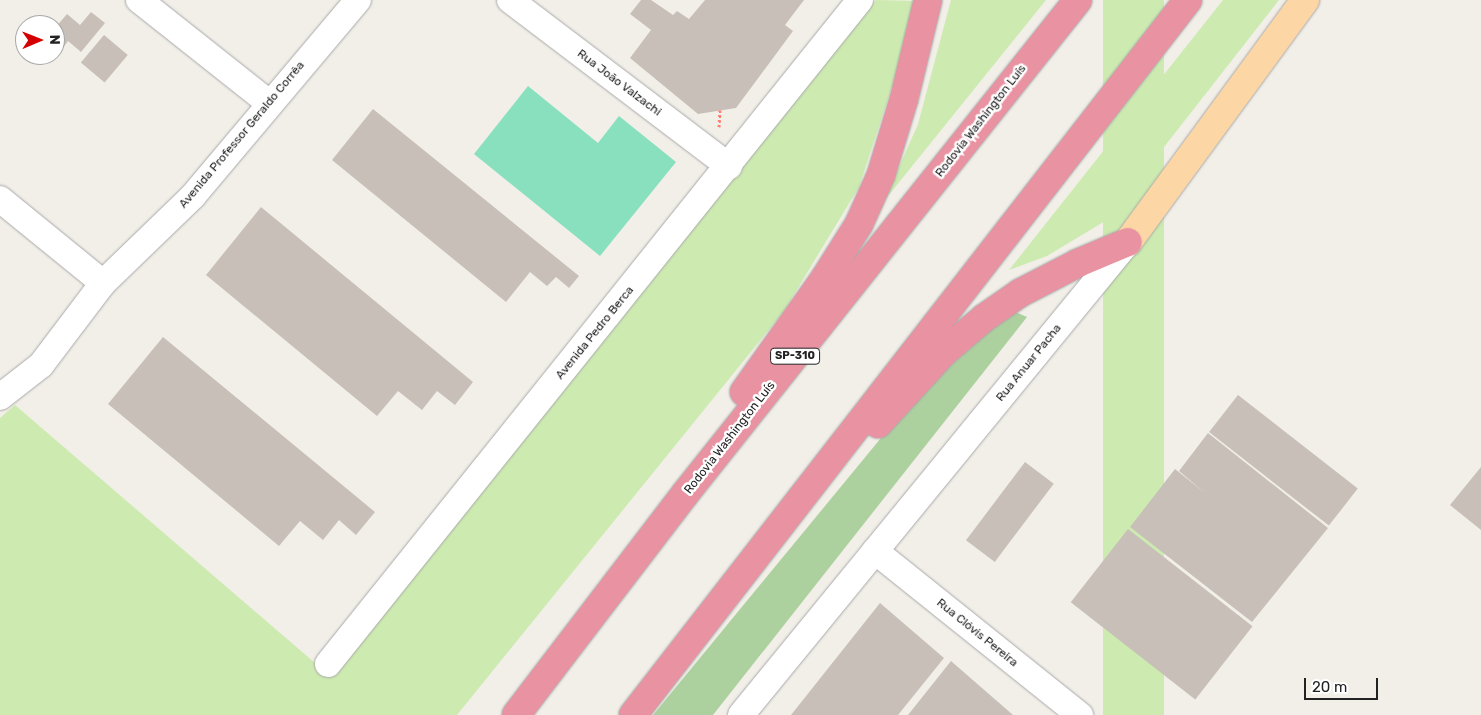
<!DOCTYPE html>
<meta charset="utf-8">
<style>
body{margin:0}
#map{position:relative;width:1481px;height:715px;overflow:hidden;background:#f2efe9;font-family:Rubik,sans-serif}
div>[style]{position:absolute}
.grass>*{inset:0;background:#cdebb0;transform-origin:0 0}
.forest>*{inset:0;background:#add19e}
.pitch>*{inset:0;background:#88e0be}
.building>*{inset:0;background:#c7bfb8;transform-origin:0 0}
.path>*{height:3px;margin-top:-1.5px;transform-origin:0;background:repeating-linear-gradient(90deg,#fa8072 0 2.5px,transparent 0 5px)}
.roads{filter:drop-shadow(0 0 1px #a9a9a9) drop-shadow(0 0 1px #a9a9a9)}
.minor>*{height:26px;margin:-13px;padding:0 13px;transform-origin:13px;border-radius:13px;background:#fff}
.major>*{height:28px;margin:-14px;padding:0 14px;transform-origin:14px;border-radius:14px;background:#fcd6a4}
.highway>*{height:28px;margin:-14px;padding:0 14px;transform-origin:14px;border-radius:14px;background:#e892a2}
span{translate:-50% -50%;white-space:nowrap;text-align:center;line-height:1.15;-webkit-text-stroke:5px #fff;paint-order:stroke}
.shield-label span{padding:1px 4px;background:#fff;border:1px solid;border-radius:4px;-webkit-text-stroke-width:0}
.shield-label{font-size:11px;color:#222;font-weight:700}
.street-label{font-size:12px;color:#222}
.north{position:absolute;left:15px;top:15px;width:50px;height:50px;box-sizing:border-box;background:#fff;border:1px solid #a7a7a7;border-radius:50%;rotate:89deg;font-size:14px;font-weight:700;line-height:20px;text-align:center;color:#222}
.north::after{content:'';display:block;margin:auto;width:18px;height:22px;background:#d40000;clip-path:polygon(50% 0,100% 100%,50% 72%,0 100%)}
.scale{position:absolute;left:1304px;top:678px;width:74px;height:22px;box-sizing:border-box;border:2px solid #222;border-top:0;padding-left:6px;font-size:15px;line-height:18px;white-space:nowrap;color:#222;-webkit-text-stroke:4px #fff;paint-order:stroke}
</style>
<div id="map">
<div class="grass">
<i style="clip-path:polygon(876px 0,920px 1px,859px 187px,784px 311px,457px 715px,0 715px,0 418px,15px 405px,329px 675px)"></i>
<i style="clip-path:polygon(951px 0,1046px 0,884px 201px,918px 124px)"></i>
<i style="left:1103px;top:0;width:61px;height:914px"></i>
<i style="clip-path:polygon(1223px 0,1279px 0,1107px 220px,1047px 256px,1009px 270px)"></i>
</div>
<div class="forest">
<i style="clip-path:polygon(1013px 311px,1027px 317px,713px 715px,653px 715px,918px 393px)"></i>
</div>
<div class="pitch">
<i style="clip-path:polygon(528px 86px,598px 143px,619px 116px,676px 162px,600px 256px,474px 154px)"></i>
</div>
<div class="building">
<i style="clip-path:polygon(641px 0,651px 0,673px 15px,677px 11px,689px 19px,705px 0,804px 0,785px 25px,793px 31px,736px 108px,698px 114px,630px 58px,651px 30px,630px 14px)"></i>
<i style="clip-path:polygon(91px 12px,105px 23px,81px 52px,68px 41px,63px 48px,55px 41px,55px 28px,67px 14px,80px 25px)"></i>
<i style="left:104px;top:35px;width:31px;height:36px;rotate:40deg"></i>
<i style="clip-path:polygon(373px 109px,579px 276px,569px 288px,556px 277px,547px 286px,530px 272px,506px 302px,332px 160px)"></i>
<i style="clip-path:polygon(261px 207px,473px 382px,455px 405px,437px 391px,422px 410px,398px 391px,377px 416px,206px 275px)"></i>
<i style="clip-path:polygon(163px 337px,375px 512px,356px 535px,339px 520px,323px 540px,300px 521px,279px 546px,108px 404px)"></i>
<i style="left:1238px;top:395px;width:152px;height:47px;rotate:38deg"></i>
<i style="clip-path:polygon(1208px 433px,1328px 528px,1252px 622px,1130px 527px,1175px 469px,1205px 493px,1179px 471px)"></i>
<i style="left:1025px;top:462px;width:36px;height:98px;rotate:37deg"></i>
<i style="clip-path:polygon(1481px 467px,1481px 530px,1450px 505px)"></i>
<i style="left:1128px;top:529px;width:158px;height:93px;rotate:38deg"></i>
<i style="clip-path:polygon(880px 603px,944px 658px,898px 715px,791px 715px)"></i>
<i style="clip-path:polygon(951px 661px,1013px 715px,908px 715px)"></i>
</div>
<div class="path">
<i style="left:719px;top:127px;width:17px;rotate:-87deg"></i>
</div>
<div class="roads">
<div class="minor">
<i style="left:139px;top:0;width:166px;rotate:38.4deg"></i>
<i style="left:510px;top:0;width:275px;rotate:37.2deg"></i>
<i style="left:0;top:199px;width:133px;rotate:39.2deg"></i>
<i style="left:0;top:397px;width:52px;rotate:-38deg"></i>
<i style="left:41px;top:365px;width:103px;rotate:-52.9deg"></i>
<i style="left:103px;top:283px;width:125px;rotate:-44deg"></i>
<i style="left:193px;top:196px;width:256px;rotate:-49.9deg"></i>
<i style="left:875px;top:551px;width:263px;rotate:38.7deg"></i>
<i style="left:328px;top:664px;width:851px;rotate:-51.3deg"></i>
<i style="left:741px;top:715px;width:611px;rotate:-50.71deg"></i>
</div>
<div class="major">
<i style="left:1128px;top:242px;width:300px;rotate:-53.8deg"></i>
</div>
<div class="highway">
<i style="left:744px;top:392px;width:140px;rotate:-54.6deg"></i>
<i style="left:825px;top:278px;width:64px;rotate:-57.8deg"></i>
<i style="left:859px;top:224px;width:54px;rotate:-65.8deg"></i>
<i style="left:881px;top:175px;width:79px;rotate:-73.2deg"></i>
<i style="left:904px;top:99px;width:102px;rotate:-76.4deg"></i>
<i style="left:878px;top:424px;width:98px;rotate:-47.5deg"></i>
<i style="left:944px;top:352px;width:52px;rotate:-40.4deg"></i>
<i style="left:984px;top:318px;width:44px;rotate:-34.8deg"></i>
<i style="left:1020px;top:293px;width:65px;rotate:-27.3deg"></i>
<i style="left:1078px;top:263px;width:54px;rotate:-22.8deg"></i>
<i style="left:516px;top:715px;width:278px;rotate:-52.6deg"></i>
<i style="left:685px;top:494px;width:631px;rotate:-51.5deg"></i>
<i style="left:633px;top:715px;width:905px;rotate:-52.18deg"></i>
</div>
</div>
<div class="shield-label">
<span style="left:795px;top:356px">SP-310</span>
</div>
<div class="street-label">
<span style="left:619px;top:83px;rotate:37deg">Rua João Valzachi</span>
<span style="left:981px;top:121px;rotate:-52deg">Rodovia Washington Luís</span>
<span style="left:242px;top:135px;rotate:-50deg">Avenida Professor Geraldo Corrêa</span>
<span style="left:595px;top:333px;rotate:-51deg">Avenida Pedro Berca</span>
<span style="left:1029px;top:363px;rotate:-51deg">Rua Anuar Pacha</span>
<span style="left:730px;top:438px;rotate:-52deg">Rodovia Washington Luís</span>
<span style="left:977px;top:633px;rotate:39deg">Rua Clóvis Pereira</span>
</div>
<div class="north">N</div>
<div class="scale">20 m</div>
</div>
